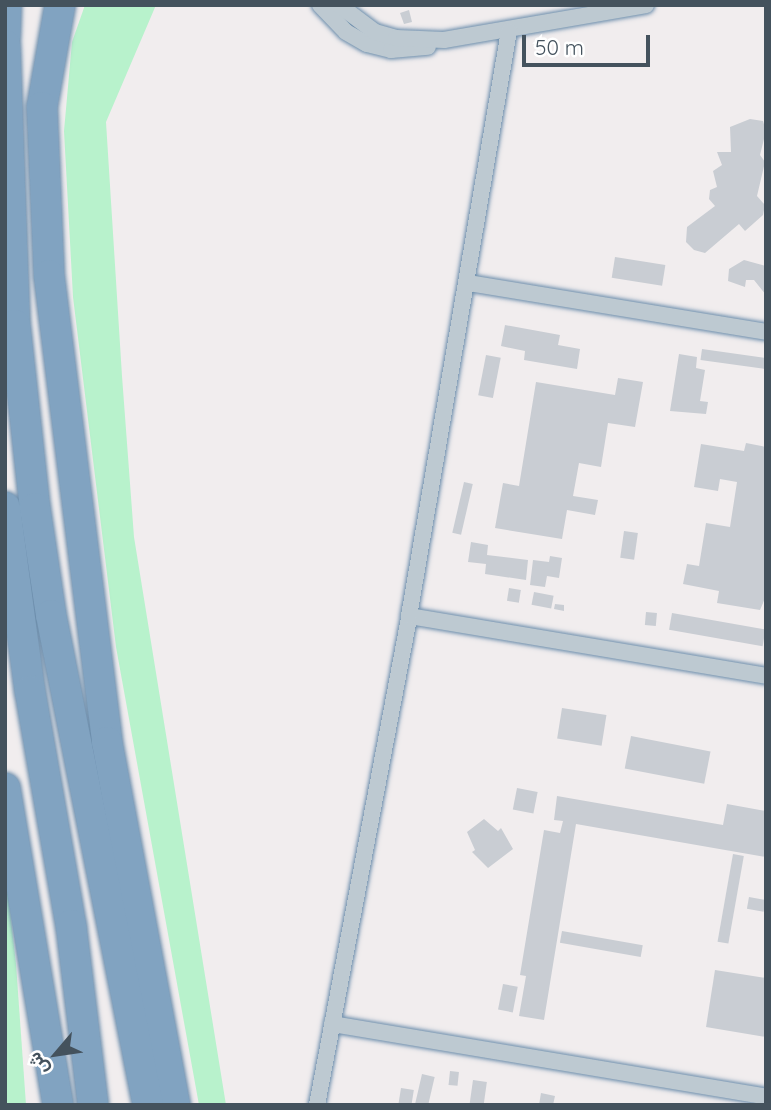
<!DOCTYPE html>
<meta charset="utf-8">
<style>
body{margin:0}
#map{position:relative;width:771px;height:1110px;overflow:hidden;background:#f1edee;font-family:Quicksand,Vazirmatn,sans-serif}
div>[style]{position:absolute}
.green>*{inset:0;background:#b8f2cc}
.building>*{inset:0;background:#c9cdd3;transform-origin:0 0}
.roads{filter:drop-shadow(0 0 2px #6d8eac) drop-shadow(0 0 2px #6d8eac)}
.street>*{height:16px;margin:-8px;padding:0 8px;transform-origin:8px;border-radius:8px;background:#bdc9d1}
.highway>*{height:30px;margin:-15px;padding:0 15px;transform-origin:15px;border-radius:15px;background:#81a3c1}
span{translate:-50% -50%;white-space:nowrap;text-align:center;line-height:1.15;-webkit-text-stroke:5px #fff;paint-order:stroke}
.frame{position:absolute;inset:0;border:7px solid #44525d;pointer-events:none}
.north{position:absolute;left:21px;top:1019px;width:70px;height:70px;-webkit-text-stroke:5px #fff;paint-order:stroke;rotate:241deg;font-size:19px;font-weight:700;line-height:28px;text-align:center;color:#44525d}
.north::after{content:'';display:block;margin:auto;width:24px;height:32px;background:#44525d;clip-path:polygon(50% 0,100% 100%,50% 72%,0 100%)}
.scale{position:absolute;left:522px;top:35px;width:128px;height:32px;box-sizing:border-box;border:4px solid #44525d;border-top:0;padding-left:9px;font-size:21px;line-height:24px;white-space:nowrap;color:#44525d;-webkit-text-stroke:5px #fff;paint-order:stroke}
</style>
<div id="map">
<div class="green">
<i style="clip-path:polygon(85px 5px,156px 5px,106px 122px,122px 376px,134px 537px,226px 1105px,199px 1105px,116px 647px,73px 297px,64px 131px,72px 42px)"></i>
<i style="clip-path:polygon(5px 865px,16px 964px,26px 1105px,5px 1105px)"></i>
</div>
<div class="building">
<i style="clip-path:polygon(409px 10px,412px 22px,404px 24px,400px 13px)"></i>
<i style="clip-path:polygon(750px 119px,763px 121px,766px 131px,760px 155px,765px 162px,757px 196px,765px 205px,763px 215px,745px 231px,739px 224px,705px 253px,694px 250px,686px 242px,687px 227px,715px 206px,709px 199px,710px 190px,717px 187px,713px 171px,722px 165px,717px 152px,731px 152px,730px 127px)"></i>
<i style="left:615px;top:257px;width:51px;height:21px;rotate:9deg"></i>
<i style="clip-path:polygon(744px 260px,766px 266px,766px 295px,754px 280px,746px 280px,745px 287px,728px 281px,729px 269px)"></i>
<i style="clip-path:polygon(505px 325px,560px 335px,558px 345px,580px 349px,577px 369px,524px 360px,525px 351px,501px 346px)"></i>
<i style="left:702px;top:349px;width:65px;height:11px;rotate:8deg"></i>
<i style="clip-path:polygon(679px 354px,697px 357px,696px 368px,705px 370px,700px 401px,708px 402px,706px 414px,670px 411px)"></i>
<i style="left:486px;top:355px;width:15px;height:41px;rotate:11deg"></i>
<i style="clip-path:polygon(618px 378px,643px 382px,635px 427px,608px 423px,601px 467px,579px 463px,573px 496px,598px 500px,595px 515px,567px 510px,562px 539px,495px 528px,503px 483px,519px 486px,536px 382px,615px 395px)"></i>
<i style="clip-path:polygon(746px 443px,766px 447px,766px 596px,760px 610px,717px 603px,719px 591px,683px 584px,687px 564px,699px 566px,706px 523px,730px 527px,737px 482px,720px 479px,718px 491px,694px 487px,701px 444px,744px 451px)"></i>
<i style="left:464px;top:482px;width:9px;height:52px;rotate:13deg"></i>
<i style="left:624px;top:531px;width:14px;height:27px;rotate:8deg"></i>
<i style="clip-path:polygon(471px 542px,488px 545px,487px 555px,528px 560px,526px 580px,485px 574px,486px 564px,468px 562px)"></i>
<i style="clip-path:polygon(550px 556px,562px 558px,559px 578px,547px 576px,545px 587px,530px 585px,533px 560px,549px 562px)"></i>
<i style="left:509px;top:588px;width:12px;height:13px;rotate:9deg"></i>
<i style="left:534px;top:592px;width:20px;height:13px;rotate:11deg"></i>
<i style="clip-path:polygon(555px 604px,564px 605px,564px 611px,554px 609px)"></i>
<i style="left:646px;top:612px;width:11px;height:13px;rotate:5deg"></i>
<i style="left:672px;top:613px;width:95px;height:17px;rotate:10deg"></i>
<i style="left:562px;top:708px;width:45px;height:31px;rotate:9deg"></i>
<i style="left:631px;top:736px;width:81px;height:33px;rotate:11deg"></i>
<i style="left:517px;top:788px;width:21px;height:22px;rotate:11deg"></i>
<i style="clip-path:polygon(557px 796px,723px 825px,727px 804px,766px 811px,766px 857px,576px 824px,544px 1020px,519px 1016px,526px 976px,520px 975px,544px 830px,560px 833px,563px 821px,554px 820px)"></i>
<i style="clip-path:polygon(484px 819px,498px 831px,501px 828px,513px 849px,488px 868px,472px 852px,475px 850px,467px 832px)"></i>
<i style="left:733px;top:854px;width:11px;height:89px;rotate:10deg"></i>
<i style="left:749px;top:897px;width:17px;height:12px;rotate:10deg"></i>
<i style="left:562px;top:931px;width:82px;height:12px;rotate:10deg"></i>
<i style="clip-path:polygon(715px 970px,766px 978px,766px 1037px,706px 1027px)"></i>
<i style="left:503px;top:984px;width:15px;height:26px;rotate:11deg"></i>
<i style="left:450px;top:1071px;width:9px;height:14px;rotate:6deg"></i>
<i style="left:422px;top:1074px;width:13px;height:32px;rotate:13deg"></i>
<i style="left:473px;top:1080px;width:14px;height:25px;rotate:8deg"></i>
<i style="left:401px;top:1088px;width:13px;height:17px;rotate:9deg"></i>
<i style="clip-path:polygon(541px 1093px,555px 1096px,553px 1105px,539px 1105px)"></i>
</div>
<div class="roads">
<div class="street">
<i style="left:320px;top:5px;width:37px;rotate:46deg"></i>
<i style="left:346px;top:32px;width:24px;rotate:30deg"></i>
<i style="left:367px;top:44px;width:25px;rotate:14deg"></i>
<i style="left:391px;top:50px;width:37px;rotate:-5deg"></i>
<i style="left:339px;top:5px;width:45px;rotate:36.9deg"></i>
<i style="left:375px;top:32px;width:22px;rotate:16deg"></i>
<i style="left:396px;top:38px;width:48px;rotate:2.4deg"></i>
<i style="left:444px;top:40px;width:205px;rotate:-9.8deg"></i>
<i style="left:468px;top:283px;width:302px;rotate:9.3deg"></i>
<i style="left:409px;top:616px;width:362px;rotate:9.5deg"></i>
<i style="left:332px;top:1024px;width:440px;rotate:9.5deg"></i>
<i style="left:317px;top:1105px;width:498px;rotate:-79.3deg"></i>
<i style="left:409px;top:616px;width:593px;rotate:-80.3deg"></i>
</div>
<div class="highway">
<i style="left:60px;top:5px;width:104px;rotate:100deg"></i>
<i style="left:42px;top:107px;width:168px;rotate:87.6deg"></i>
<i style="left:49px;top:275px;width:471px;rotate:82.9deg"></i>
<i style="left:107px;top:742px;width:369px;rotate:79.4deg"></i>
<i style="left:5px;top:37px;width:32px;rotate:-88deg"></i>
<i style="left:5px;top:45px;width:280px;rotate:88deg"></i>
<i style="left:15px;top:325px;width:184px;rotate:83.8deg"></i>
<i style="left:35px;top:508px;width:108px;rotate:81.5deg"></i>
<i style="left:51px;top:615px;width:500px;rotate:78.8deg"></i>
<i style="left:5px;top:507px;width:186px;rotate:82.3deg"></i>
<i style="left:30px;top:691px;width:238px;rotate:80.1deg"></i>
<i style="left:71px;top:925px;width:181px;rotate:83deg"></i>
<i style="left:5px;top:788px;width:321px;rotate:80.5deg"></i>
</div>
</div>
<div class="frame"></div>
<div class="north">ش</div>
<div class="scale">50 m</div>
</div>
